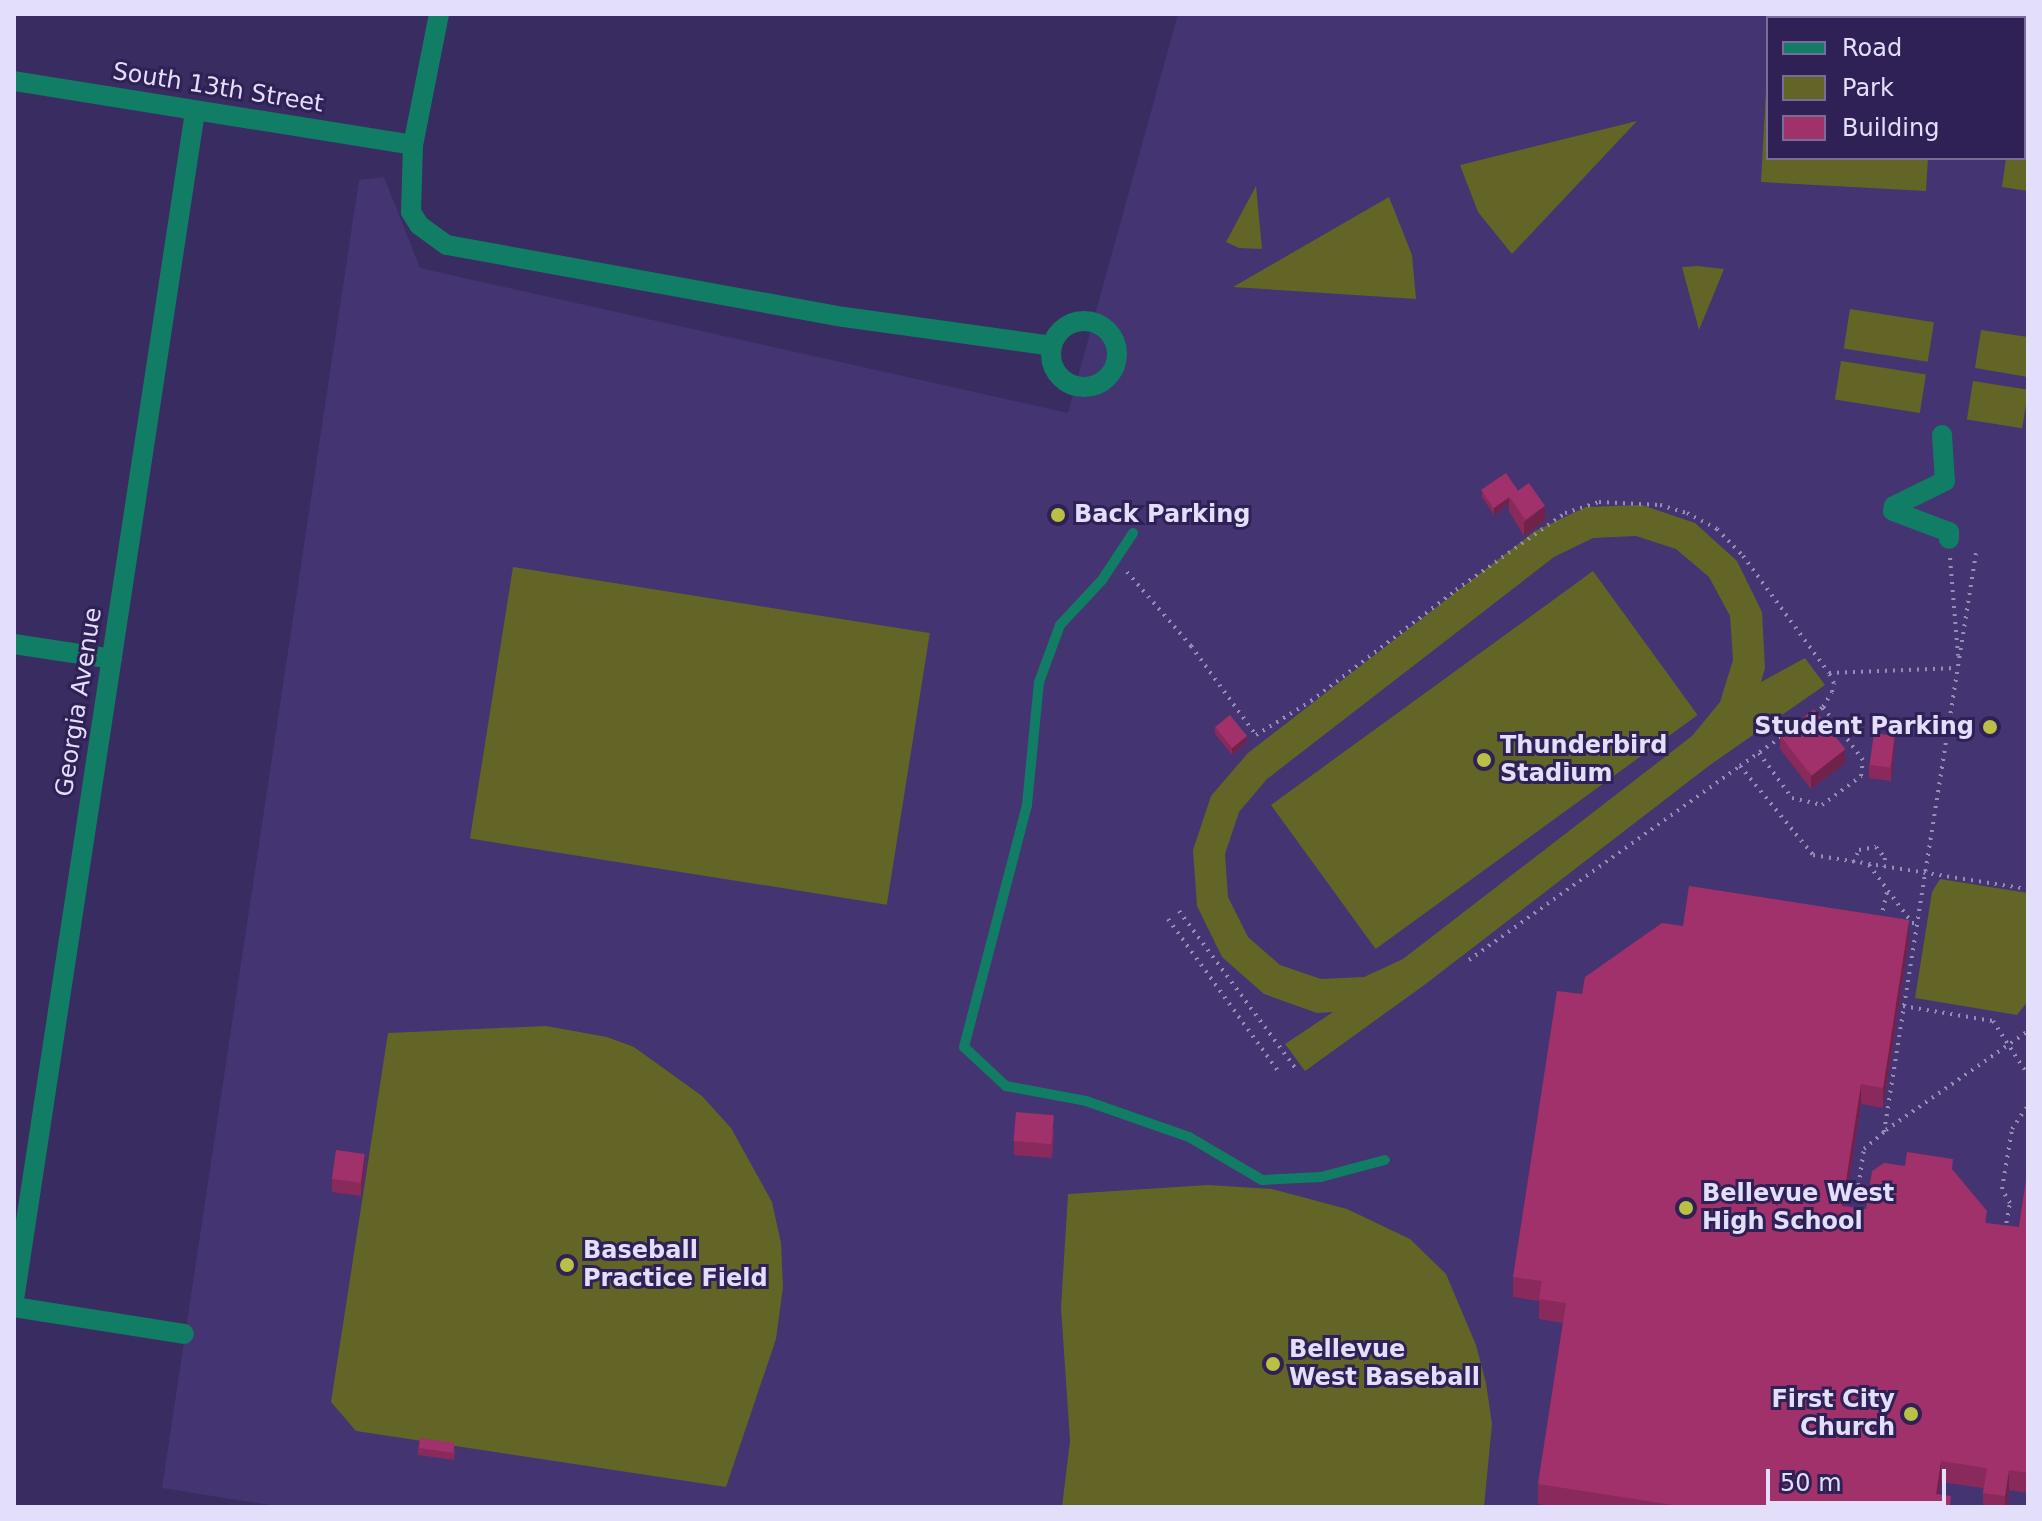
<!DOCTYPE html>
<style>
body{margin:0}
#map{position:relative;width:2042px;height:1521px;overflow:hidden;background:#392c61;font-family:"DejaVu Sans",sans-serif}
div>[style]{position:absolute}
.built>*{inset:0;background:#443471}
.green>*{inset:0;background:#626525;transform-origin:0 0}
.path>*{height:4px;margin-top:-2px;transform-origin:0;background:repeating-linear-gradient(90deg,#968eb5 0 2px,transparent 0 8px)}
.lane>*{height:10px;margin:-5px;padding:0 5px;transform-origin:5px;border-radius:5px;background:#107d64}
.street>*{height:20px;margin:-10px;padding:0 10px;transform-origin:10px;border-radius:10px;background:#107d64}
.street>.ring{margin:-10px;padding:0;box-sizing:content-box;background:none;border:20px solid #107d64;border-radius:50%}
.wall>*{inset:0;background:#8a2a5c}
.shaded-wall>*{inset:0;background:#71224b}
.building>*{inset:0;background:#a1316b;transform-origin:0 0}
.dots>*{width:22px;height:22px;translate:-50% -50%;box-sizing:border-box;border:4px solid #2f2155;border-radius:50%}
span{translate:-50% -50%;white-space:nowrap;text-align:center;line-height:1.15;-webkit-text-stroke:6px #2f2155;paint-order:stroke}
.street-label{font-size:24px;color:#e3dffa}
.poi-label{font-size:24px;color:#e3dffa;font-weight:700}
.left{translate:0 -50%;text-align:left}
.right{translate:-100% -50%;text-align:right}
.frame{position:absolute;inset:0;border:16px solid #e3dffa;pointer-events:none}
.legend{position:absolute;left:1766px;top:16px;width:260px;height:144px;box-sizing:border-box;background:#2f2155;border:2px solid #776d97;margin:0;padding:10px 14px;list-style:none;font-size:24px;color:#e3dffa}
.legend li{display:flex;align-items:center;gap:16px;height:40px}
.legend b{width:40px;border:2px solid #776d97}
.scale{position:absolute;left:1766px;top:1469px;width:180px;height:36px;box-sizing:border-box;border:4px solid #e3dffa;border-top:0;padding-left:10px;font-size:24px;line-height:28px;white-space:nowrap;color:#e3dffa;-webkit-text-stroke:6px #2f2155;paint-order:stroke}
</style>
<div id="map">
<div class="built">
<i style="clip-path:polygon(evenodd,1178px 14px,2028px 14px,2028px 1507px,282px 1507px,162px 1488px,359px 180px,384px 177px,420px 268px,1068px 413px,1178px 14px,1768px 18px,2024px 18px,2024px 158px,1768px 158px,1768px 18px)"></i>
</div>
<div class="green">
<i style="clip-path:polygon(1767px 72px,1768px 158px,1928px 158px,1926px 191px,1761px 182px)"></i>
<i style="clip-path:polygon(1637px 121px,1512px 254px,1478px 212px,1460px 165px)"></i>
<i style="clip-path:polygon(2024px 151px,2028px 151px,2028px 191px,2002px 187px,2006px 158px,2024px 158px)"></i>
<i style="clip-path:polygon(1256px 186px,1262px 249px,1239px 248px,1226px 242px)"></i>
<i style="clip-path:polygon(1389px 197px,1412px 255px,1416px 299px,1233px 287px)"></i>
<i style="clip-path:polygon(1698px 266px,1724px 269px,1699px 330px,1682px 267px)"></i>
<i style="left:1850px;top:309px;width:85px;height:40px;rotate:9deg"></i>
<i style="clip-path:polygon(1981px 330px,2028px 337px,2028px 377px,1975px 368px)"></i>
<i style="left:1841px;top:361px;width:86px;height:39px;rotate:9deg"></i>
<i style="left:1973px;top:381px;width:56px;height:39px;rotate:9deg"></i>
<i style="clip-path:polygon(evenodd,1642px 505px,1695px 523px,1737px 561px,1762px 612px,1765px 668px,1761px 682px,1805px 658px,1825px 685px,1710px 765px,1423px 986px,1305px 1071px,1285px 1044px,1333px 1012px,1317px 1013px,1264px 994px,1222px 957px,1197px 906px,1193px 850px,1211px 796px,1248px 753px,1535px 531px,1586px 507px,1642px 505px,1636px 536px,1676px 549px,1709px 577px,1730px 616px,1733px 660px,1720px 702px,1692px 736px,1403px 959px,1364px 977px,1321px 979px,1280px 965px,1248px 937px,1228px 897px,1225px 854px,1239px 812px,1267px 779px,1554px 557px,1593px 538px,1636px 536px)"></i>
<i style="left:513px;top:567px;width:422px;height:275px;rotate:9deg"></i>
<i style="left:1593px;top:571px;width:178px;height:398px;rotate:54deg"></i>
<i style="clip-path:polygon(1940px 879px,2028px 893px,2028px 1001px,2017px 1015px,1915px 998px,1932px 892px)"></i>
<i style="clip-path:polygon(546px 1026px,607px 1037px,634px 1047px,702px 1096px,731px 1128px,772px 1202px,781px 1243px,783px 1287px,776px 1339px,726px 1487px,356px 1431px,331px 1402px,388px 1033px)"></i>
<i style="clip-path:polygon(1208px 1185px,1272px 1189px,1347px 1209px,1410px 1239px,1446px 1274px,1476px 1345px,1486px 1383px,1492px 1424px,1484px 1507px,1062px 1507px,1070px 1441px,1061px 1307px,1068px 1194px)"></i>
</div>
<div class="path">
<i style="left:1950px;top:558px;width:98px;rotate:85.3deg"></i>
<i style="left:1127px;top:572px;width:98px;rotate:49.1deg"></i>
<i style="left:1191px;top:646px;width:110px;rotate:53.9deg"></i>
<i style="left:1256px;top:735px;width:65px;rotate:-31.7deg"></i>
<i style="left:1311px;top:701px;width:183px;rotate:-37.4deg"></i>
<i style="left:1456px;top:590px;width:133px;rotate:-35.2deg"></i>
<i style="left:1565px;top:513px;width:36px;rotate:-18deg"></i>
<i style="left:1599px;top:502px;width:61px;rotate:2.8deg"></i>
<i style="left:1660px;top:505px;width:28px;rotate:17deg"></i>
<i style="left:1687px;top:513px;width:34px;rotate:28deg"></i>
<i style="left:1717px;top:529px;width:37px;rotate:46deg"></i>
<i style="left:1743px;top:556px;width:145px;rotate:53.7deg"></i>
<i style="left:1829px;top:673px;width:128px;rotate:-2.2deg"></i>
<i style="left:1814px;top:714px;width:11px;rotate:-38deg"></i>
<i style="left:1823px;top:707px;width:17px;rotate:-59deg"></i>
<i style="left:1832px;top:692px;width:9px;rotate:-77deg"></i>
<i style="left:1834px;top:683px;width:11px;rotate:-117deg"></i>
<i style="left:1759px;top:753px;width:56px;rotate:53.7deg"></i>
<i style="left:1792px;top:798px;width:31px;rotate:13deg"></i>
<i style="left:1822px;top:805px;width:49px;rotate:-36.6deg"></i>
<i style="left:1861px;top:776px;width:16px;rotate:-83deg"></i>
<i style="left:1863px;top:760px;width:66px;rotate:-127deg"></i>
<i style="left:1740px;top:766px;width:54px;rotate:-35.2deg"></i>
<i style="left:1853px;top:862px;width:13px;rotate:-63deg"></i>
<i style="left:1859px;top:850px;width:17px;rotate:-10deg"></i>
<i style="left:1876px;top:847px;width:14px;rotate:51deg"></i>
<i style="left:1885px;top:858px;width:9px;rotate:96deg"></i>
<i style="left:1869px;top:865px;width:72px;rotate:53.4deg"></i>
<i style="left:1912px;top:923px;width:5px"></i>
<i style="left:1179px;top:911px;width:195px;rotate:53.5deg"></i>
<i style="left:1881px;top:918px;width:28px;rotate:-77deg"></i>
<i style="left:1168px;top:919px;width:191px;rotate:54.1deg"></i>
<i style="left:1469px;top:960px;width:333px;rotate:-35.6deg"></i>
<i style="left:1740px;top:766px;width:115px;rotate:50.6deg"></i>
<i style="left:1813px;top:855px;width:218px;rotate:9deg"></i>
<i style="left:1903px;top:1006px;width:91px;rotate:9.5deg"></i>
<i style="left:1993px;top:1021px;width:64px;rotate:57.1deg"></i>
<i style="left:1886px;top:1130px;width:173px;rotate:-34.9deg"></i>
<i style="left:1855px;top:1209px;width:61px;rotate:-81.5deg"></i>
<i style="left:1864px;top:1149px;width:26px;rotate:-40deg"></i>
<i style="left:1884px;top:1132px;width:586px;rotate:-80.97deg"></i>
<i style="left:2005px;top:1231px;width:28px;rotate:-80deg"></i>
<i style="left:2010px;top:1203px;width:16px;rotate:-120deg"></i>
<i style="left:2002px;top:1189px;width:61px;rotate:-80.5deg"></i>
<i style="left:2012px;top:1129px;width:29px;rotate:-56deg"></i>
</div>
<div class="lane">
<i style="left:1133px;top:533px;width:56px;rotate:123.4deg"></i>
<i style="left:1102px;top:580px;width:62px;rotate:133deg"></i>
<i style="left:1060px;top:625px;width:61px;rotate:110.2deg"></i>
<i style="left:1039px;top:682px;width:124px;rotate:95.6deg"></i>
<i style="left:1027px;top:805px;width:250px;rotate:104.6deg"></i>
<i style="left:964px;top:1047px;width:57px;rotate:42.9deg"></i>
<i style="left:1006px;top:1086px;width:81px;rotate:10.6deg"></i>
<i style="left:1086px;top:1101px;width:109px;rotate:19.3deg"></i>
<i style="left:1189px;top:1137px;width:85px;rotate:30.5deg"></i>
<i style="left:1262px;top:1180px;width:59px;rotate:-2.9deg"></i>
<i style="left:1321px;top:1177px;width:66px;rotate:-14.9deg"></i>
</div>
<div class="street">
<i style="left:439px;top:14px;width:134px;rotate:101.2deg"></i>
<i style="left:413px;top:145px;width:67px;rotate:91.7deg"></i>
<i style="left:411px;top:212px;width:15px;rotate:58deg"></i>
<i style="left:419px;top:225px;width:34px;rotate:36deg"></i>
<i style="left:447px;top:245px;width:403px;rotate:10.3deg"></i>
<i style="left:844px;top:317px;width:210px;rotate:7.9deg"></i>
<i style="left:14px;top:81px;width:404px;rotate:9.1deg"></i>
<i class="ring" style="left:1051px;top:321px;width:46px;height:46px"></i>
<i style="left:1942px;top:435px;width:46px;rotate:86.3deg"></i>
<i style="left:1945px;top:481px;width:57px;rotate:153.9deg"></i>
<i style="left:1894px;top:506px;width:5px;rotate:101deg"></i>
<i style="left:1893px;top:511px;width:60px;rotate:20.6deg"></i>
<i style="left:1949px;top:532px;width:7px;rotate:90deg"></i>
<i style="left:14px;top:644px;width:99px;rotate:8.7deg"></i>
<i style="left:14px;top:1300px;width:1203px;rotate:-81.34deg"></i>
<i style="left:14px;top:1307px;width:172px;rotate:9deg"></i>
</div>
<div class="wall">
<i style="clip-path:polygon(1482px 491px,1518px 491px,1545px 520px,1524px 536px,1509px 511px,1509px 504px,1494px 515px,1482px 497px)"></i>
<i style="clip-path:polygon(1215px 727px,1247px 742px,1232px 755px,1215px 734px)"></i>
<i style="clip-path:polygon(1780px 736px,1845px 763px,1811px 789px,1780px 749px)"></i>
<i style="clip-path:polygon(1895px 749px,1891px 781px,1869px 778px,1869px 765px)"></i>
<i style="clip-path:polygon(1683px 926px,1909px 940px,1883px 1108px,1861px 1104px,1845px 1206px,1866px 1209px,1953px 1171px,1987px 1223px,2019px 1227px,2028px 1167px,2028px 1493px,2009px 1490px,2007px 1507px,1983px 1507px,1983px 1488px,1941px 1482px,1939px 1494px,1951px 1507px,1555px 1507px,1538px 1504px,1538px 1484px,1563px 1323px,1539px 1319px,1539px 1301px,1513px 1297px,1513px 1277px,1582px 994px)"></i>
<i style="clip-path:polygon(1054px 1129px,1052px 1158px,1014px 1155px,1014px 1141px)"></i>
<i style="clip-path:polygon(365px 1167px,361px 1196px,332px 1192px,332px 1179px)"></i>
<i style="clip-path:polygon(418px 1448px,455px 1450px,454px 1460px,418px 1455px)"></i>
</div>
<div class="shaded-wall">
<i style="clip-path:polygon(1509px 497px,1509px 504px,1494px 515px,1494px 508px)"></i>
<i style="clip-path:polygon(1545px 506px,1545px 520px,1524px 536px,1524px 522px)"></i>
<i style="clip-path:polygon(1247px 736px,1247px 742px,1232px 755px,1232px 748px)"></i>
<i style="clip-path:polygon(1895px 736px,1895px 749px,1891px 781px,1891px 768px)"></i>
<i style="clip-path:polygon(1845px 749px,1845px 763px,1811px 789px,1811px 775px)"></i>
<i style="clip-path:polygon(1909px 920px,1909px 940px,1883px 1108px,1883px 1088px)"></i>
<i style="clip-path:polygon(1861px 1084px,1861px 1104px,1842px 1226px,1842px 1206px)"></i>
<i style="clip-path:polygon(365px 1154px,365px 1167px,361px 1196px,361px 1182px)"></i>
<i style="clip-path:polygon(1941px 1461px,1941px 1482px,1937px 1507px,1936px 1494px)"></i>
<i style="clip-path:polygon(2009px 1470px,2009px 1490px,2007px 1507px,2005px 1507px,2005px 1496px)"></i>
</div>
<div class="building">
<i style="left:1506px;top:473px;width:22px;height:30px;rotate:56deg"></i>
<i style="left:1529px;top:483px;width:28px;height:24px;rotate:55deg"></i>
<i style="left:1814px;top:709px;width:51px;height:43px;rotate:52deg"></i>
<i style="left:1230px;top:715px;width:27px;height:19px;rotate:51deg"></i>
<i style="left:1874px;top:733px;width:21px;height:32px;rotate:8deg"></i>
<i style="clip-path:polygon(1689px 886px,1909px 920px,1883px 1088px,1861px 1084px,1842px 1206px,1866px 1209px,1872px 1171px,1884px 1163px,1905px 1166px,1907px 1152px,1953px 1159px,1952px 1169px,1987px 1211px,1985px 1223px,2019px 1227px,2028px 1167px,2028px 1473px,2009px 1470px,2005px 1496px,1983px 1493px,1987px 1468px,1941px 1461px,1936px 1494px,1951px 1496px,1950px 1507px,1686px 1507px,1538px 1484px,1566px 1303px,1539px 1299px,1542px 1281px,1513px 1277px,1557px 991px,1582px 994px,1585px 977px,1662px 923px,1683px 926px)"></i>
<i style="left:1016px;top:1112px;width:38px;height:29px;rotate:5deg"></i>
<i style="left:336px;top:1150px;width:29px;height:29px;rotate:8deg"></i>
<i style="left:420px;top:1438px;width:35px;height:10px;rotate:8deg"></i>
</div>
<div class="dots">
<i style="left:1058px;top:515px;background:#bac046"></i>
<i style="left:1990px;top:727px;background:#bac046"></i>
<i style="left:1484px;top:760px;background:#bac046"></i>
<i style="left:1686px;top:1208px;background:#bac046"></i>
<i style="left:567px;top:1265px;background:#bac046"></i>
<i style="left:1273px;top:1364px;background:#bac046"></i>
<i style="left:1911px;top:1414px;background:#bac046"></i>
</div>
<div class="street-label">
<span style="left:218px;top:88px;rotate:9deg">South 13th Street</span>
<span style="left:79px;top:702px;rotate:-81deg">Georgia Avenue</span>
</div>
<div class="poi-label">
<span class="left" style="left:1074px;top:515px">Back Parking</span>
<span class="right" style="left:1974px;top:727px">Student Parking</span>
<span class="left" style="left:1500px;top:760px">Thunderbird<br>Stadium</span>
<span class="left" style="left:1702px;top:1208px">Bellevue West<br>High School</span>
<span class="left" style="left:583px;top:1265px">Baseball<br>Practice Field</span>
<span class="left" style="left:1289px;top:1364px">Bellevue<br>West Baseball</span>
<span class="right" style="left:1895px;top:1414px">First City<br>Church</span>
</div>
<div class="frame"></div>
<ul class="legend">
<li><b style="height:10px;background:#107d64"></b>Road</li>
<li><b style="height:22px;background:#626525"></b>Park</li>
<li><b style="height:22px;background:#a1316b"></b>Building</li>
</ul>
<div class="scale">50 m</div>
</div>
